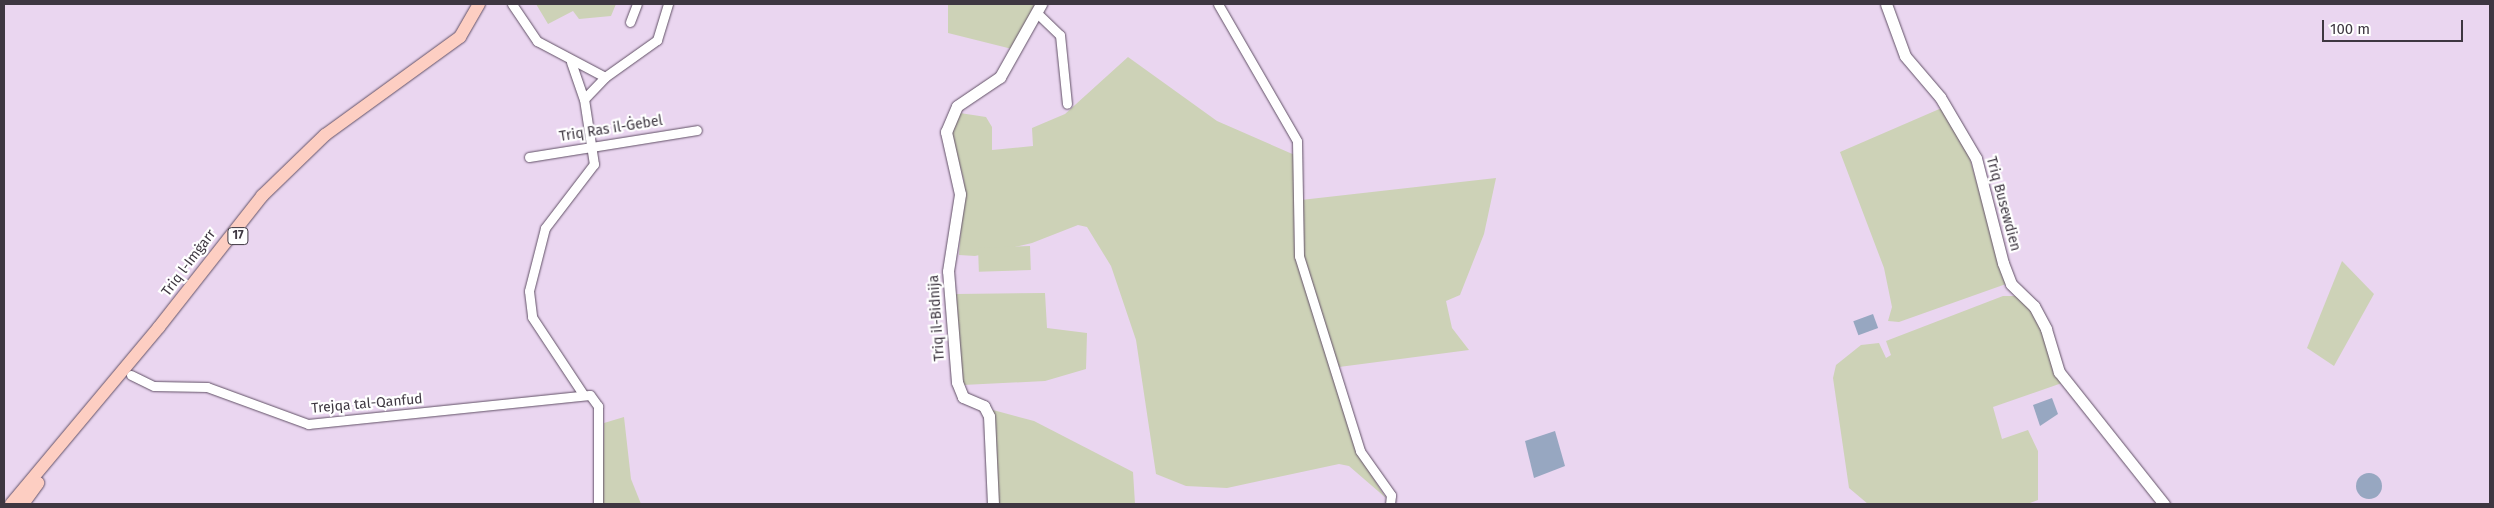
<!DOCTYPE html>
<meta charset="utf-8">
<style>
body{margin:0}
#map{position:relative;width:2494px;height:508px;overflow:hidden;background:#ead6f0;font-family:"Fira Sans",sans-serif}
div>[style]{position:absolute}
.green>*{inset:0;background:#cdd2b7;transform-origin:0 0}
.water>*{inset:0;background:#97a7c1;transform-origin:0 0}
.round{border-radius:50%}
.roads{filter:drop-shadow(0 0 1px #615066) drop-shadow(0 0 1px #615066)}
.street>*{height:9px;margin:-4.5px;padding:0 4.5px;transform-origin:4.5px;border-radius:4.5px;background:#fff}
.secondary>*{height:11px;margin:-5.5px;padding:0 5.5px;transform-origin:5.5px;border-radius:5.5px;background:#fff}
.primary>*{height:12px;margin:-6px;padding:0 6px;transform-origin:6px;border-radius:6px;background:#fdcec2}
span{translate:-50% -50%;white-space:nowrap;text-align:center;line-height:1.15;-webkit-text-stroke:4.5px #fff;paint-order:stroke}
.shield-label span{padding:1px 4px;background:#fff;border:1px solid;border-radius:4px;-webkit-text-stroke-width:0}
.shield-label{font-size:12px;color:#3e3741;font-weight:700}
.street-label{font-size:14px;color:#3e3741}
.frame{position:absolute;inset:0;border:5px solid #3e3741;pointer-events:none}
.scale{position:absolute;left:2322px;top:20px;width:141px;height:22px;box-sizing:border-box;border:2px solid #3e3741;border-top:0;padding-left:6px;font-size:15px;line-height:18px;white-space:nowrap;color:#3e3741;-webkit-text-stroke:4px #fff;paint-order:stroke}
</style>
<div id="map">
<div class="green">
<i style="clip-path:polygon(536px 4px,616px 4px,611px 16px,579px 19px,573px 11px,548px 24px)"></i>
<i style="clip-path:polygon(948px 4px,1035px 4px,1012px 49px,948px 33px)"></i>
<i style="clip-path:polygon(1128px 57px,1217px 121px,1297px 156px,1297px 257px,1358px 454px,1386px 498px,1349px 466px,1339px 464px,1227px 488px,1186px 486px,1156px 474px,1136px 340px,1111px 266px,1087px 227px,1078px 225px,1032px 243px,975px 256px,959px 255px,964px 181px,950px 129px,960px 113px,986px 117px,992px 127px,992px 150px,1033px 146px,1032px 128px,1065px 114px)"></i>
<i style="clip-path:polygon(1944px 107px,1965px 142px,2006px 284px,1899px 322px,1888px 321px,1892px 307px,1884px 268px,1840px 152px)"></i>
<i style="clip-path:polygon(1496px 178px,1484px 234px,1460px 295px,1446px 301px,1452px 328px,1469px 350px,1339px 367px,1303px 258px,1301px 200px)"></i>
<i style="left:1030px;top:246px;width:24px;height:52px;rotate:88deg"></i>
<i style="clip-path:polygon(2342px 261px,2374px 294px,2334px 366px,2307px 348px)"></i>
<i style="clip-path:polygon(1045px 293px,1047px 328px,1087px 333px,1086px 369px,1045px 381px,963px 385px,956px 294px)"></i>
<i style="clip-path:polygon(2003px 296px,2021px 296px,2034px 312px,2062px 383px,1993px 407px,2002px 439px,2028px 430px,2038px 451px,2038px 500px,2027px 504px,1868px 504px,1849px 488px,1833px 378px,1836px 365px,1861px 345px,1879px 343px,1886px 358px,1891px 355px,1886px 341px)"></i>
<i style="clip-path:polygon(993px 410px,1034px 421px,1133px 472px,1135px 504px,996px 504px)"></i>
<i style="clip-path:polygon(624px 417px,631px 479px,641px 504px,602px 504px,604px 423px)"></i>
</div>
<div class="water">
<i style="left:1873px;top:314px;width:15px;height:21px;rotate:70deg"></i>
<i style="clip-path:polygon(2052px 398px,2058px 414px,2040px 426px,2033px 405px)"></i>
<i style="clip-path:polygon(1555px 431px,1565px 466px,1534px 478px,1525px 441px)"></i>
<i class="round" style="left:2356px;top:473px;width:26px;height:26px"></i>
</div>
<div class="roads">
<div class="street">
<i style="left:512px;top:4px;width:45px;rotate:56deg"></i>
<i style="left:537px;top:41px;width:77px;rotate:27.9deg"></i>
<i style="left:1218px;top:4px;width:158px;rotate:60deg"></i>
<i style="left:1297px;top:141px;width:115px;rotate:89deg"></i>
<i style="left:1299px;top:256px;width:204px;rotate:72.6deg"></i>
<i style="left:1360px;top:451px;width:54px;rotate:54.8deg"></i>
<i style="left:1391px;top:495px;width:9px;rotate:96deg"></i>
<i style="left:1037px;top:13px;width:32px;rotate:44deg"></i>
<i style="left:1060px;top:35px;width:69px;rotate:84.2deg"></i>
<i style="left:630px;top:22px;width:19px;rotate:-69deg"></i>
<i style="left:571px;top:62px;width:39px;rotate:71deg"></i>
<i style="left:584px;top:99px;width:66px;rotate:81.3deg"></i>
<i style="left:594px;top:164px;width:81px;rotate:127.4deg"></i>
<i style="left:545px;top:228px;width:65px;rotate:104.3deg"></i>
<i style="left:529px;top:291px;width:26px;rotate:83deg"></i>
<i style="left:532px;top:317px;width:92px;rotate:56.5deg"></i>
<i style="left:584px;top:99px;width:30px;rotate:-46deg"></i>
<i style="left:605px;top:77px;width:64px;rotate:-35.4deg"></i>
<i style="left:657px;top:40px;width:38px;rotate:-73deg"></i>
<i style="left:529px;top:157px;width:170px;rotate:-9.1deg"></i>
<i style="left:131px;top:375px;width:25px;rotate:26deg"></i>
<i style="left:154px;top:386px;width:53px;rotate:1.1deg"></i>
<i style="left:207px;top:387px;width:108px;rotate:20.1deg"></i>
<i style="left:308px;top:424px;width:283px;rotate:-5.9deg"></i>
<i style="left:590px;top:395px;width:14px;rotate:54deg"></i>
<i style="left:598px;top:406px;width:98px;rotate:90deg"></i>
</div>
<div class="secondary">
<i style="left:1886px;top:4px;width:55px;rotate:69.9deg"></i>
<i style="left:1905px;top:56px;width:54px;rotate:49.5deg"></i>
<i style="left:1940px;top:97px;width:71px;rotate:59.5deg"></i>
<i style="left:1976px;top:158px;width:108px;rotate:75.6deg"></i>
<i style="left:2003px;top:263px;width:22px;rotate:69deg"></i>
<i style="left:2011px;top:284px;width:32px;rotate:44deg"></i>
<i style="left:2034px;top:306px;width:26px;rotate:62deg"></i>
<i style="left:2046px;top:329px;width:45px;rotate:73.2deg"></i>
<i style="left:2059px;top:372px;width:169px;rotate:51.5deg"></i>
<i style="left:993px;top:504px;width:88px;rotate:-92.6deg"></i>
<i style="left:989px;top:416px;width:11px;rotate:-117deg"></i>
<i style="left:984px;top:406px;width:23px;rotate:-157deg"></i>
<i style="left:963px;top:397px;width:16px;rotate:-112deg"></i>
<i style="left:957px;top:382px;width:111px;rotate:-94.6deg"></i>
<i style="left:948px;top:271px;width:78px;rotate:-81.1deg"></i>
<i style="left:960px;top:194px;width:64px;rotate:-102.7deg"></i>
<i style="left:946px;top:132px;width:28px;rotate:-67deg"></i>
<i style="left:957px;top:106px;width:52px;rotate:-34deg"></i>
<i style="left:1000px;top:77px;width:84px;rotate:-60.7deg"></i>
</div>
<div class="primary">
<i style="left:11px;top:504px;width:231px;rotate:-50.1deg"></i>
<i style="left:159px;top:327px;width:167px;rotate:-51.8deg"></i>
<i style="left:262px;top:196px;width:88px;rotate:-44.1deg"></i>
<i style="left:325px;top:135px;width:167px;rotate:-36deg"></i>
<i style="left:460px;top:37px;width:38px;rotate:-60deg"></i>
<i style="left:23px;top:504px;width:26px;rotate:-54deg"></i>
</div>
</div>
<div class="shield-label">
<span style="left:238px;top:236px">17</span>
</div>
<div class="street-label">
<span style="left:611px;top:129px;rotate:-9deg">Triq Ras il-Ġebel</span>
<span style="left:2003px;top:204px;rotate:75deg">Triq Busewdien</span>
<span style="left:189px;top:263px;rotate:-53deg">Triq l-Imġarr</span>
<span style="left:937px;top:318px;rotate:-94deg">Triq il-Bidnija</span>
<span style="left:367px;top:404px;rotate:-5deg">Trejqa tal-Qanfud</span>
</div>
<div class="frame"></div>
<div class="scale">100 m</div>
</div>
